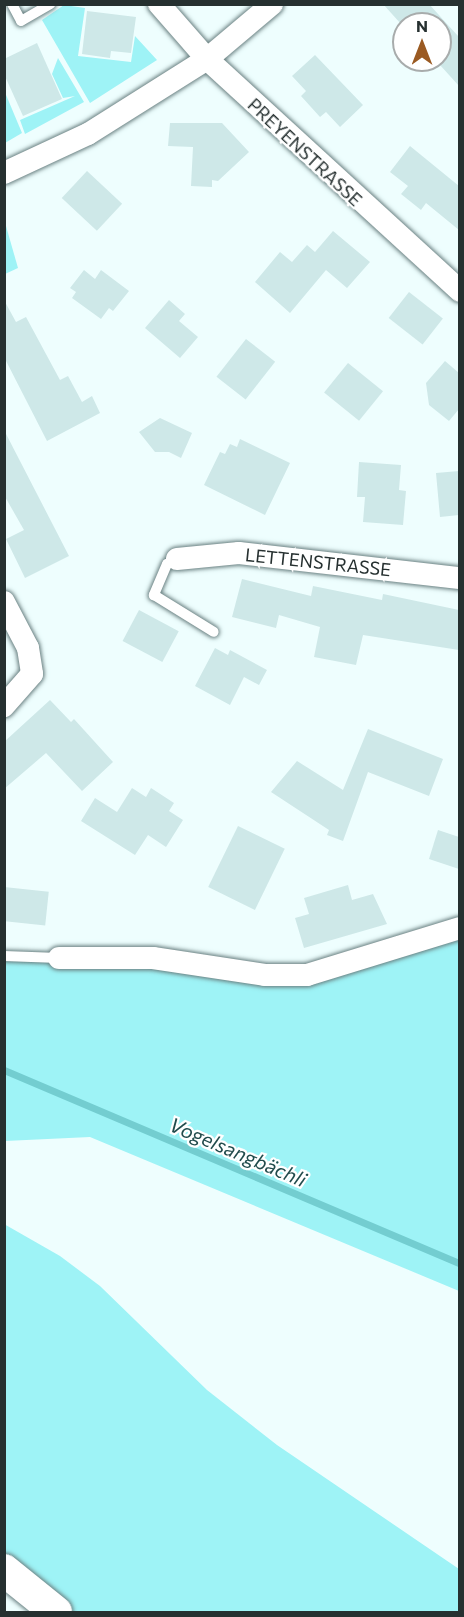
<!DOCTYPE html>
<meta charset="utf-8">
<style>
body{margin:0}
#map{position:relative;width:464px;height:1617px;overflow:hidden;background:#eefefe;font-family:Commissioner,sans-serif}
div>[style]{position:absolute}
.green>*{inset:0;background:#9ef3f6}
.stream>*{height:7px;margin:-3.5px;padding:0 3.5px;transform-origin:3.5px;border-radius:3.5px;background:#73cdd0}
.building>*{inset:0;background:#cee8e8;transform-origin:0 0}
.roads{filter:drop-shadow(0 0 2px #6a8182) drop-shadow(0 0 2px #6a8182)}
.service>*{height:10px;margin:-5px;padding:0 5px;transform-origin:5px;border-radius:5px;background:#fff}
.minor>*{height:22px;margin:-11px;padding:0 11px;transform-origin:11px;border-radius:11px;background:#fff}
.secondary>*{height:32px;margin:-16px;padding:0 16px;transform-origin:16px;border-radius:16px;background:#fff}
span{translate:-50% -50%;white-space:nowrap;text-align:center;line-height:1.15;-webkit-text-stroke:4.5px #fff;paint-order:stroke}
.street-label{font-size:18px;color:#263030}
.water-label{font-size:20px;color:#224c4d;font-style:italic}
.frame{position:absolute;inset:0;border:6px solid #263030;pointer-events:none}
.north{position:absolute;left:392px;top:12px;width:60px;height:60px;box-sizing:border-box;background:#fff;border:2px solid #a8acac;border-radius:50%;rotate:0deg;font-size:16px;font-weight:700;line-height:24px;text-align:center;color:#263030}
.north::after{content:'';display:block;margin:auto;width:21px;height:27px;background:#9a5a22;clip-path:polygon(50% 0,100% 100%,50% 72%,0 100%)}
</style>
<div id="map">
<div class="green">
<i style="clip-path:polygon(64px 5px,85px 8px,78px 56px,131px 62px,135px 36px,157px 60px,90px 103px,42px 20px)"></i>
<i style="clip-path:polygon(58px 58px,84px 102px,25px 134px,20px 120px,75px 96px,63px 98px,52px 74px)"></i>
<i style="clip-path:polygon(4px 90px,22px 133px,5px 143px,4px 143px)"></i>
<i style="clip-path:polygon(4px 219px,18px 268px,5px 274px,4px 274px)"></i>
<i style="clip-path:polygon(459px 928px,459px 1291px,90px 1137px,5px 1141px,4px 956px,265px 975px)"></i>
<i style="clip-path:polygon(4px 1224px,60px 1256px,100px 1286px,207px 1390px,277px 1445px,459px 1569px,459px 1612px,56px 1612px,5px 1570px)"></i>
</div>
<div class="stream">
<i style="left:4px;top:1070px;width:496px;rotate:23deg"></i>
</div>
<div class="building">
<i style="clip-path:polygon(383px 4px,429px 4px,447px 24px,459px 37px,459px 86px,440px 65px,440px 24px,401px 24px)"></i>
<i style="clip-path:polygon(87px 11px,136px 17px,131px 53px,111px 51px,110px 58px,82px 54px)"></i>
<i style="clip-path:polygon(37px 43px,62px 99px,23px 116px,4px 74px,4px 59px)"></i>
<i style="clip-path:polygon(315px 55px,363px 105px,340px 127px,326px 112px,320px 117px,301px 96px,306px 91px,292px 76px)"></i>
<i style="clip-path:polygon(170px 123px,222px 123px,249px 152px,218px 181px,212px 180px,212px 187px,191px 186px,193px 147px,168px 146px)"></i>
<i style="clip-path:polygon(410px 146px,459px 186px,459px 230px,426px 203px,421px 210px,401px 194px,408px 186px,390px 172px)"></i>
<i style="left:87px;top:171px;width:48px;height:37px;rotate:43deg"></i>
<i style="clip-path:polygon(333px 231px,370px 262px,347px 288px,326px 270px,290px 313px,255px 282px,280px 252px,292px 262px,307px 245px,315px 252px)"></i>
<i style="clip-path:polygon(84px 270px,95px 279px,101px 270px,129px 291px,113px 311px,109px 308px,101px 319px,72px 298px,76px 292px,70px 288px)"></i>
<i style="left:409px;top:292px;width:43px;height:33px;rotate:38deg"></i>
<i style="clip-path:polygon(4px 300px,16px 322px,26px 317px,60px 380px,68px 376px,82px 402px,92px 396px,100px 413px,47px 441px,4px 357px)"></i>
<i style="clip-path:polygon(169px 300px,185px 314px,179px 321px,198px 337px,180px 358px,145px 328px)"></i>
<i style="left:246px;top:339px;width:37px;height:48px;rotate:38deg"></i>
<i style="clip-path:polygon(445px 361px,459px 373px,459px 409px,449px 421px,429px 405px,426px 383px)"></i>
<i style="left:348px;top:363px;width:45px;height:38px;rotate:39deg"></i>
<i style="clip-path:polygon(160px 418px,192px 433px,181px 458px,169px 452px,155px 452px,139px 432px)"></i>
<i style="clip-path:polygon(4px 430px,69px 556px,25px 578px,6px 539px,24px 530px,4px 495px)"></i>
<i style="clip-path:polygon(240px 439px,290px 463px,265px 515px,204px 485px,220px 452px,225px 454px,230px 444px,237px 447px)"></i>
<i style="clip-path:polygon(359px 462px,401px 465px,399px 490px,406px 491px,403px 525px,363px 522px,365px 497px,357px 497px)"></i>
<i style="clip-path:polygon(459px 471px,459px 515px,440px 517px,436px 473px)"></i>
<i style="clip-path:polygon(242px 579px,311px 596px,313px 586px,382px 600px,383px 594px,459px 610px,459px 650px,363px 635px,356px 665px,314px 657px,320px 627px,279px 615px,276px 628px,232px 617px)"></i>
<i style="left:139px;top:610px;width:45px;height:35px;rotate:28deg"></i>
<i style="clip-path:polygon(215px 648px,228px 655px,230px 650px,267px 670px,259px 685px,244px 677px,230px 705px,195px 686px)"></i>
<i style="clip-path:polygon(50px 700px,71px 722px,74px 719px,113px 762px,82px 791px,46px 753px,4px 789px,4px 742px)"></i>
<i style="clip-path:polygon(368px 729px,443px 759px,429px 796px,368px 772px,343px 841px,327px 835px,329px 830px,271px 792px,297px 761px,343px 790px)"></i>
<i style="clip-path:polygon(132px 788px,146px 797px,151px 788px,174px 803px,169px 811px,183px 820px,166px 847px,148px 835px,135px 855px,81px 821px,95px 798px,117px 812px)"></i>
<i style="left:238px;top:826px;width:52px;height:68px;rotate:26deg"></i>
<i style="clip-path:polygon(438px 830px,459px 837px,459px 869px,429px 859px)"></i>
<i style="clip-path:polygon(348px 885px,352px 900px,373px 894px,387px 924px,304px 948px,295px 918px,309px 914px,304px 898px)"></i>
<i style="left:4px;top:887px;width:45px;height:34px;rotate:6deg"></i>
</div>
<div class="roads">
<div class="service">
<i style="left:12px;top:4px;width:19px;rotate:62deg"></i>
<i style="left:21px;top:21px;width:34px;rotate:-30deg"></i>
<i style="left:177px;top:559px;width:11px;rotate:153deg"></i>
<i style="left:167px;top:564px;width:34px;rotate:113deg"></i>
<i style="left:154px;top:595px;width:70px;rotate:31.7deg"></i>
<i style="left:4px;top:956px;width:55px;rotate:2.1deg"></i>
</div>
<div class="minor">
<i style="left:159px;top:4px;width:73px;rotate:48.9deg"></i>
<i style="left:207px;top:59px;width:343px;rotate:42.5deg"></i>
<i style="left:4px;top:173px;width:93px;rotate:-24.9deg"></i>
<i style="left:88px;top:134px;width:141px;rotate:-32.2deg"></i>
<i style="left:207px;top:59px;width:85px;rotate:-40.2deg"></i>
<i style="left:177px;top:559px;width:62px;rotate:-5.5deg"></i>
<i style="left:239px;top:553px;width:222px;rotate:6.5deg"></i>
<i style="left:4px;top:602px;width:52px;rotate:62.4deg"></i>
<i style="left:28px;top:648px;width:26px;rotate:81deg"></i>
<i style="left:32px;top:674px;width:43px;rotate:131.2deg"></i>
<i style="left:59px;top:958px;width:94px"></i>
<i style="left:153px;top:958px;width:113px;rotate:8.6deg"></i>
<i style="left:265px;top:975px;width:42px"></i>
<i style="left:307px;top:975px;width:160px;rotate:-17.1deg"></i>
</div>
<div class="secondary">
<i style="left:4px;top:1570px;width:67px;rotate:38.9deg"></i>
</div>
</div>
<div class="street-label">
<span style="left:305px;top:152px;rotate:43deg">PREYENSTRASSE</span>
<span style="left:318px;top:562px;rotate:6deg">LETTENSTRASSE</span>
</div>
<div class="water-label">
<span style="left:238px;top:1152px;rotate:23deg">Vogelsangbächli</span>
</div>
<div class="frame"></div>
<div class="north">N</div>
</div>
